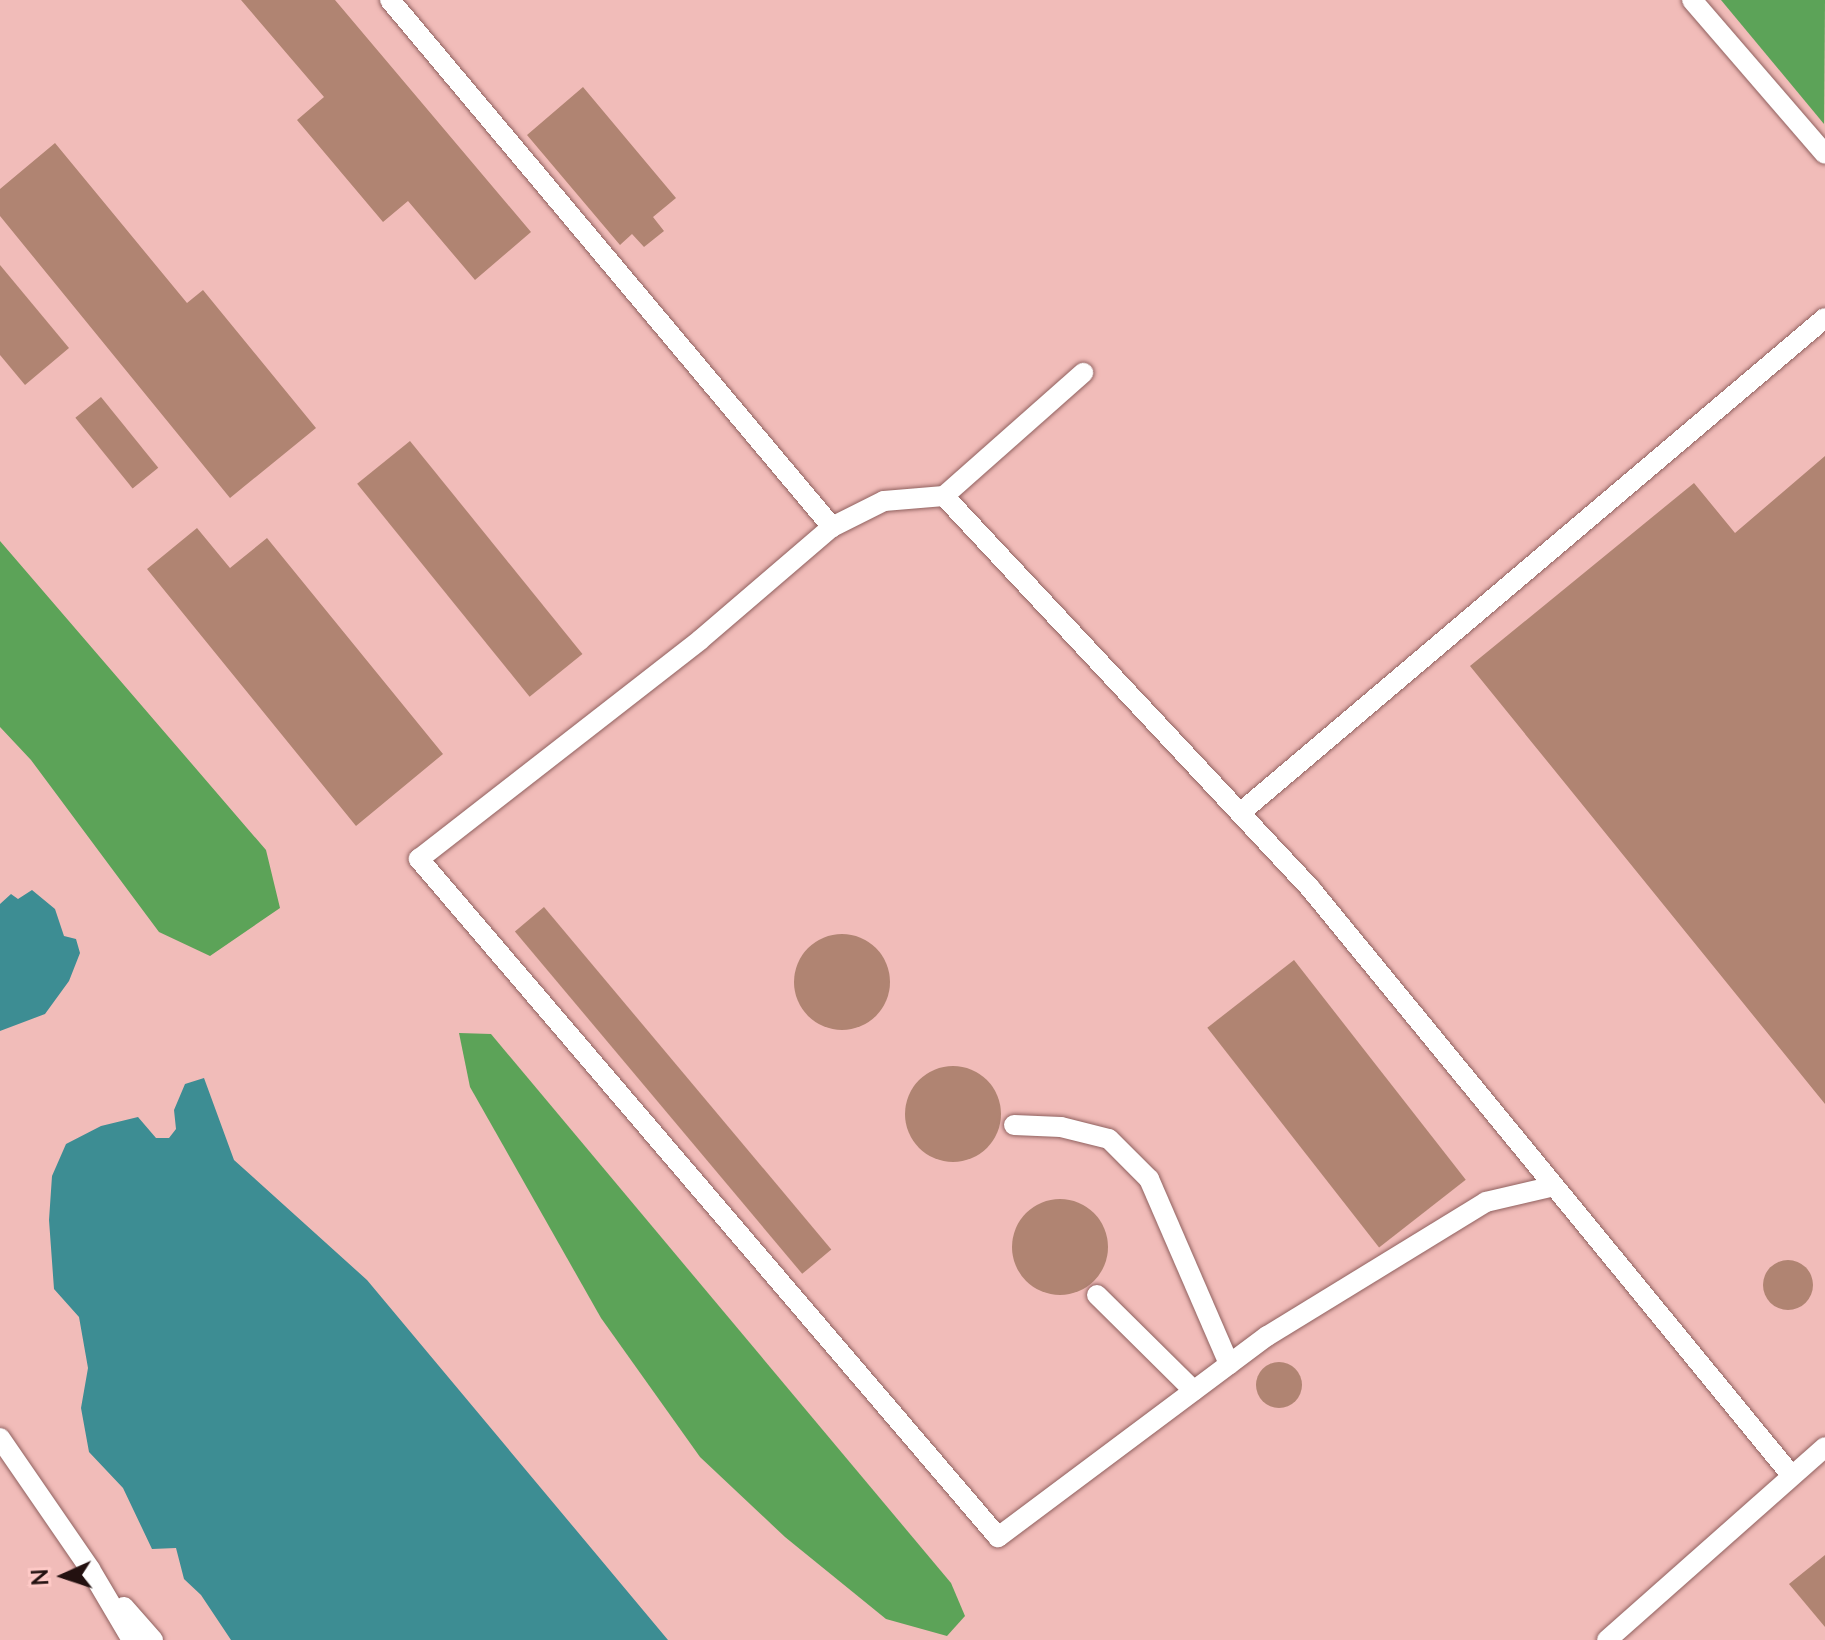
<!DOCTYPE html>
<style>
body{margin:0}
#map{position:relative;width:1825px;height:1640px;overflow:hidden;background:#f1bcb9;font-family:Lato,sans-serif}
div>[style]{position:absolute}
.forest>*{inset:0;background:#5ca358}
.water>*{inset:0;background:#3d8d93}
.building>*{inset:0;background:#b08472;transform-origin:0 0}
.round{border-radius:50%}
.roads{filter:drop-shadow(0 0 2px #90615f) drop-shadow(0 0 2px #90615f)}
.service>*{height:20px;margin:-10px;padding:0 10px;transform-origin:10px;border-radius:10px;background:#fff}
span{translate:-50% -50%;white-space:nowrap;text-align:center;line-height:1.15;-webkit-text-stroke:8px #fec9c6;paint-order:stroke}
.north{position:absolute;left:24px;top:1536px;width:80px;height:80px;-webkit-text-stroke:6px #fec9c6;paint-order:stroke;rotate:267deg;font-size:22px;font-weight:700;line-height:32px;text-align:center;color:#231110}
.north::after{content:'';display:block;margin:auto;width:28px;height:36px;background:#231110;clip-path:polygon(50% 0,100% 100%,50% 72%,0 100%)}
</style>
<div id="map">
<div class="forest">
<i style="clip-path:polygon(1721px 0,1825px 0,1824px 124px)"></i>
<i style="clip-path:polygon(0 541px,266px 850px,280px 908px,210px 956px,159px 932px,31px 760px,0 727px)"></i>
<i style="clip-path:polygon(459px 1033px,491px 1034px,951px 1583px,965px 1616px,947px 1636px,886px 1619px,785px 1537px,700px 1457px,601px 1318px,470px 1087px)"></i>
</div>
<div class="water">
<i style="clip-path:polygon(32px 890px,55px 909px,64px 936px,76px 939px,80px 953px,69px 981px,45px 1014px,0 1031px,0 904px,11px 894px,18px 899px)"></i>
<i style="clip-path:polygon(204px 1078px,234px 1160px,367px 1280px,668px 1640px,231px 1640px,201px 1595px,184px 1579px,176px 1548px,152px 1549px,123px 1488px,89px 1452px,81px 1408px,88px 1368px,79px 1317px,54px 1289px,49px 1220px,52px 1176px,66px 1144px,101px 1126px,138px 1117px,156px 1138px,169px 1138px,176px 1129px,174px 1110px,185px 1084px)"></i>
</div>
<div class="building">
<i style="clip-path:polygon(241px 0,335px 0,531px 232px,475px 280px,408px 201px,383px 222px,297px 120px,324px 97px)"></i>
<i style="clip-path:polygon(583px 87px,676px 198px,653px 217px,664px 231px,644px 247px,632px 234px,620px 245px,527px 135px)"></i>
<i style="clip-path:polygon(55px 143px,187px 303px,203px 290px,316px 428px,230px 498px,0 216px,0 189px)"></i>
<i style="clip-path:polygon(0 265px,69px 348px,25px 385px,0 355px)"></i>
<i style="left:101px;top:397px;width:91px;height:33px;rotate:51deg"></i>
<i style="left:410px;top:441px;width:274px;height:68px;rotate:51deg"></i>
<i style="clip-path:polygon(1825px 456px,1825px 1104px,1470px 666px,1694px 483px,1735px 533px)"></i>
<i style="clip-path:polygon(197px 528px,230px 568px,267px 538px,443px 754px,356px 826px,147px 569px)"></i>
<i style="left:544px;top:907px;width:447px;height:38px;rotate:50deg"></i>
<i class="round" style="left:794px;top:934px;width:96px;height:96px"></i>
<i style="left:1294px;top:960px;width:279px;height:110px;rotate:52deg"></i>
<i class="round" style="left:905px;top:1066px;width:96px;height:96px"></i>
<i class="round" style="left:1012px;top:1199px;width:96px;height:96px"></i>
<i class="round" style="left:1763px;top:1260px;width:50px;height:50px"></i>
<i class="round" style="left:1256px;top:1362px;width:46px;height:46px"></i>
<i style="clip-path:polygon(1825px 1555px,1825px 1627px,1789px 1584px)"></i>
</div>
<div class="roads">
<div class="service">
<i style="left:390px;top:0;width:688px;rotate:50.01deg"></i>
<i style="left:1692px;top:0;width:203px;rotate:49.2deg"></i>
<i style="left:944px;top:496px;width:186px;rotate:-41.5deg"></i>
<i style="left:1240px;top:813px;width:766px;rotate:-40.24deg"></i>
<i style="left:1014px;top:1125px;width:47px;rotate:2.4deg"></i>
<i style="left:1061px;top:1127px;width:49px;rotate:14deg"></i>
<i style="left:1109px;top:1139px;width:57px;rotate:45deg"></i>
<i style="left:1149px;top:1179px;width:202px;rotate:66.6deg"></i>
<i style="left:1550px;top:1187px;width:66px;rotate:166.8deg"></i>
<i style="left:1486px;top:1202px;width:257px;rotate:148.5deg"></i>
<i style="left:1267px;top:1336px;width:336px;rotate:143.2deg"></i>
<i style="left:998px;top:1537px;width:892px;rotate:-130.5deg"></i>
<i style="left:419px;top:859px;width:356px;rotate:-37.9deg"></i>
<i style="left:700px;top:640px;width:174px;rotate:-40.6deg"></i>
<i style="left:832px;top:527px;width:58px;rotate:-26.6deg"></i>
<i style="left:884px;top:501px;width:60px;rotate:-4.8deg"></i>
<i style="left:944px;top:496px;width:536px;rotate:46.96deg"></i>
<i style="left:1310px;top:888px;width:760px;rotate:50.66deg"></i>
<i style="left:1097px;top:1295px;width:136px;rotate:44.7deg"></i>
<i style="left:0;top:1438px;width:159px;rotate:55.5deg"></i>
<i style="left:90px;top:1569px;width:82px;rotate:59.4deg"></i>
<i style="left:124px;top:1607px;width:44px;rotate:48.7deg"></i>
<i style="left:1607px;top:1640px;width:291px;rotate:-41.5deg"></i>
</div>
</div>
<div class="north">N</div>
</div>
